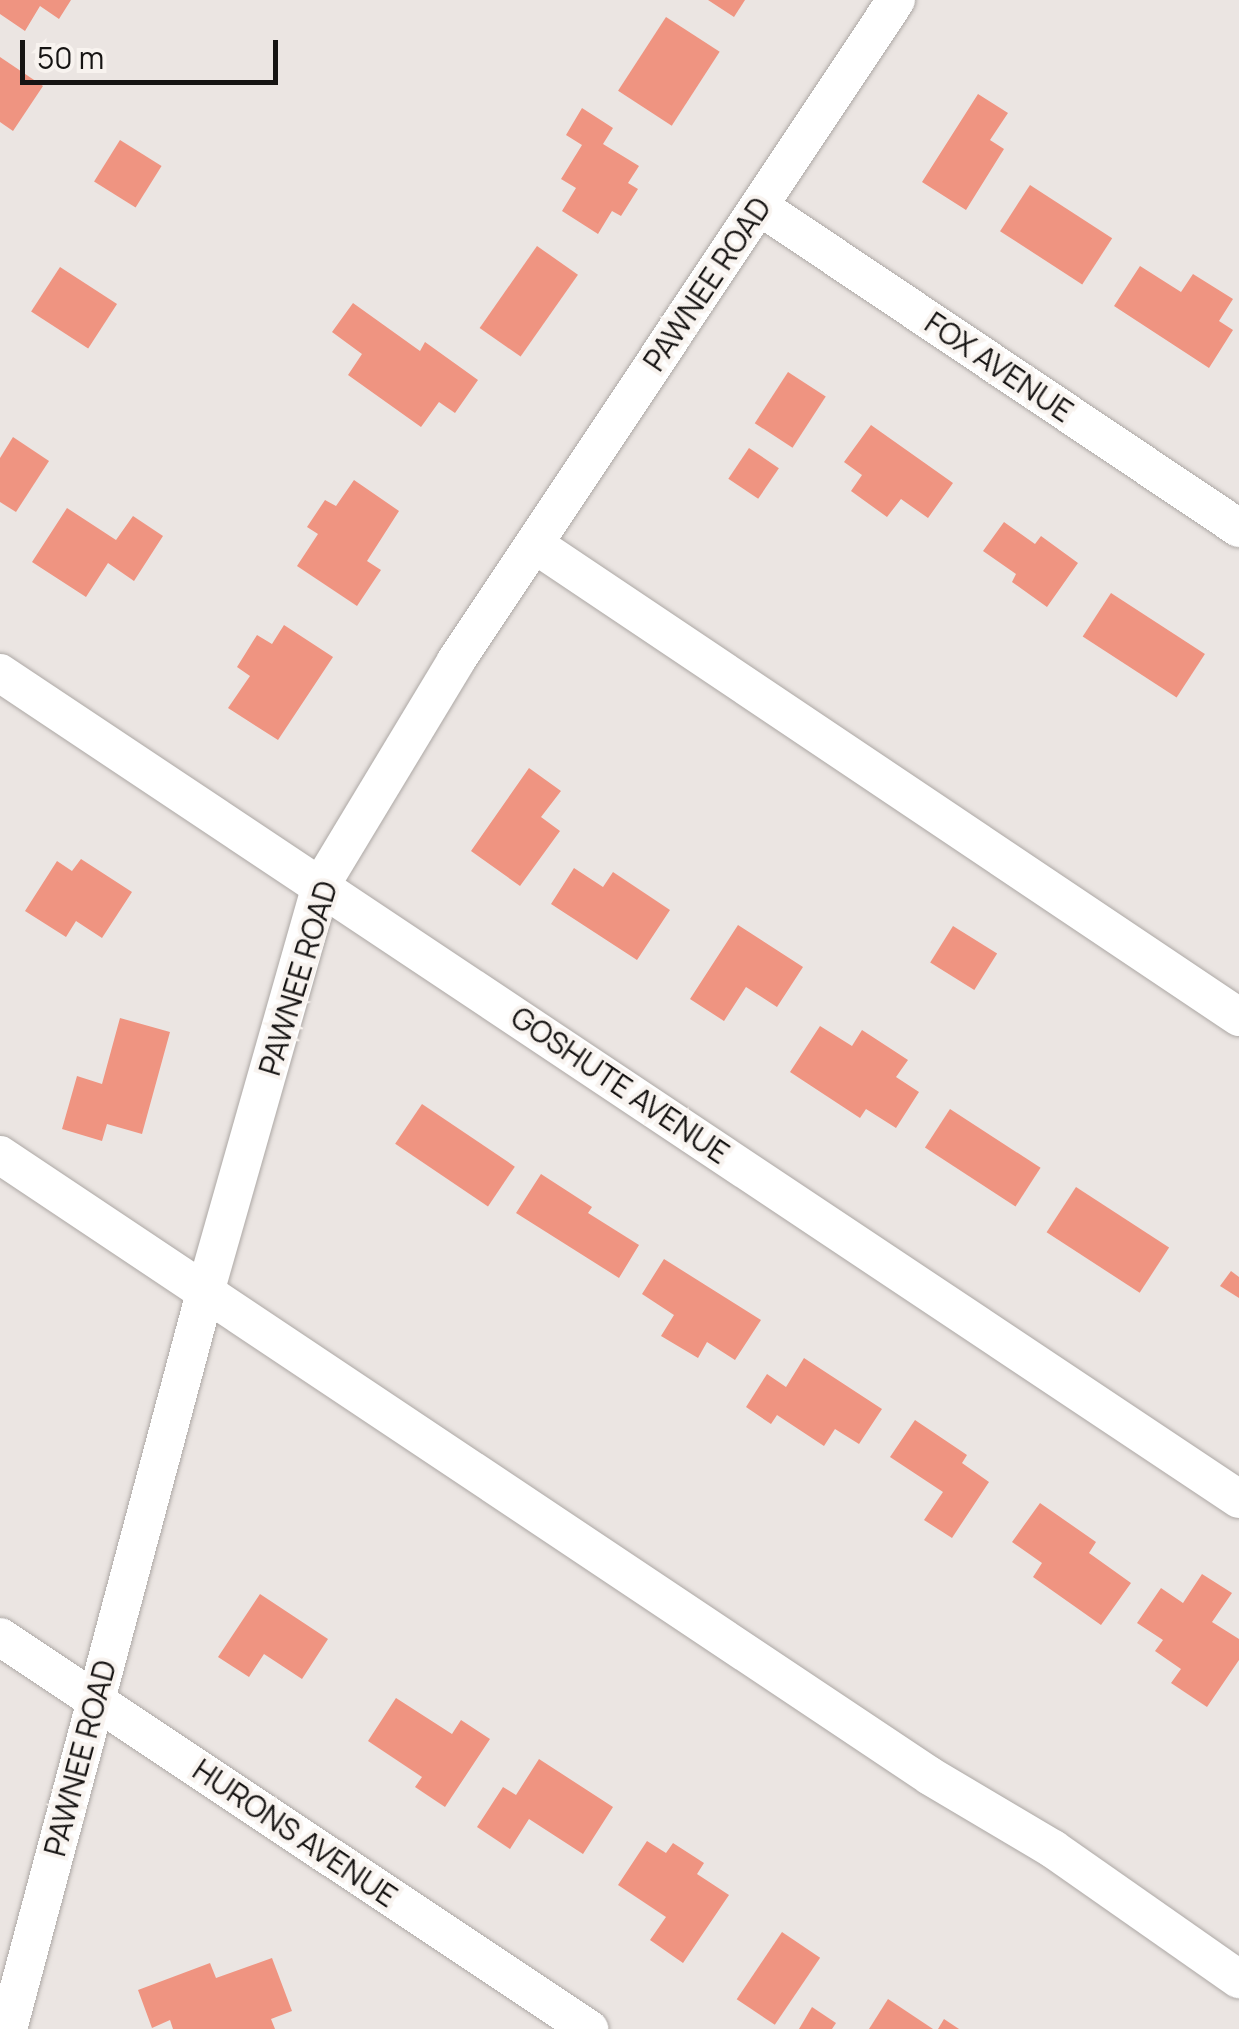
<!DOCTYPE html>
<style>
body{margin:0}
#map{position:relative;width:1239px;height:2029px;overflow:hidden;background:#ebe5e2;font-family:Manrope,sans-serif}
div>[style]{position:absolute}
.building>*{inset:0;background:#ef9481;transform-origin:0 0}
.roads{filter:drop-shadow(0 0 2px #ada8a5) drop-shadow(0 0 2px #ada8a5)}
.minor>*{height:38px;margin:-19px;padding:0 19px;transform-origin:19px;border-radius:19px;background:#fff}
span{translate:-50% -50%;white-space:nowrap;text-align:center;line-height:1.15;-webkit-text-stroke:8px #f8f3ef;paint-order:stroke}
.street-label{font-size:30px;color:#161413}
.scale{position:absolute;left:20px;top:40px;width:258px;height:45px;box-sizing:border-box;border:5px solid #161413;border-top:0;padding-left:12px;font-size:30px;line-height:35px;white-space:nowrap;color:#161413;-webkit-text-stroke:8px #f8f3ef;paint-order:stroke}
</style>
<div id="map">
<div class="building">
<i style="clip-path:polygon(0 0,71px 0,59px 19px,40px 6px,25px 31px,0 14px)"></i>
<i style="clip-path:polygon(708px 0,745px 0,734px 17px)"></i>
<i style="left:666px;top:17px;width:64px;height:88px;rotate:33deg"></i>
<i style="clip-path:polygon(0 57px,43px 86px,13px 131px,0 122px)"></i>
<i style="clip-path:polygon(978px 94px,1008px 113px,990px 140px,1004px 149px,966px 210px,922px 182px)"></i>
<i style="clip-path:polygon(582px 108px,613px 128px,603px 144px,639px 166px,628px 183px,638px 189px,621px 216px,612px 211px,598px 234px,562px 211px,576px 188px,561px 179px,582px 145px,566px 135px)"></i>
<i style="left:120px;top:140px;width:49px;height:49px;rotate:32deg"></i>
<i style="left:1030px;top:185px;width:98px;height:55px;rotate:33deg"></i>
<i style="left:537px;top:246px;width:50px;height:100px;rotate:35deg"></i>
<i style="clip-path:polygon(1140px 266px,1181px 292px,1193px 274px,1233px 299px,1219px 321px,1233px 330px,1209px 368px,1114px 306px)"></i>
<i style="left:60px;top:267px;width:68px;height:53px;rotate:33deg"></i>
<i style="clip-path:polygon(353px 303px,420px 351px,425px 342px,478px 380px,455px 413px,439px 402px,421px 427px,348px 375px,362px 354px,332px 332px)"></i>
<i style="left:788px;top:372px;width:45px;height:61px;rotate:33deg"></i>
<i style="clip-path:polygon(871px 425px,953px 483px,928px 518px,901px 499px,887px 517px,851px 491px,862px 475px,844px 462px)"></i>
<i style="clip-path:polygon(13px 437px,49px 461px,16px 512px,0 502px,0 458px)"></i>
<i style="left:749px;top:448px;width:36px;height:37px;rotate:34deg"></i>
<i style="clip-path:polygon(354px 480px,399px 511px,367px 561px,381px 570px,357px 606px,297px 566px,318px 534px,307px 527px,325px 500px,336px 506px)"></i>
<i style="clip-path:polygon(67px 508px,116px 540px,133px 516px,163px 536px,134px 581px,108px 563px,86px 597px,32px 562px)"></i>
<i style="clip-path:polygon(1004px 522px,1035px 544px,1041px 536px,1078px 563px,1047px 607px,1012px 582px,1016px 574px,983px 551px)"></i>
<i style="left:1111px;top:593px;width:112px;height:52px;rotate:33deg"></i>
<i style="clip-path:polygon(284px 625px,333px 657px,278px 740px,228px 708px,250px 676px,237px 667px,257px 635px,272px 644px)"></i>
<i style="clip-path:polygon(529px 768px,561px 791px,541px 817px,560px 831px,520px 886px,471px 851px)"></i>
<i style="clip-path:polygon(81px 859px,132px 892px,102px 938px,76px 921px,66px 937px,25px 911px,57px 861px,72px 871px)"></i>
<i style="clip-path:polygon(574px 868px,603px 887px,613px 872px,670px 910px,637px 960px,551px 904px)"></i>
<i style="clip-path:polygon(738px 925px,803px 967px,777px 1007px,746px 987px,724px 1021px,690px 999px)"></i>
<i style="left:953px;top:926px;width:52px;height:43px;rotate:32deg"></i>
<i style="clip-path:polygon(120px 1018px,170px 1032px,142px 1134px,107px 1124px,102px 1141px,62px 1129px,77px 1076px,102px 1084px)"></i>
<i style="clip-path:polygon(820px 1026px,852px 1046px,862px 1030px,908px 1060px,896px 1077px,919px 1092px,896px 1128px,866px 1109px,860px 1118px,790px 1072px)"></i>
<i style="left:422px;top:1104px;width:112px;height:48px;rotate:34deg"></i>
<i style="left:950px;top:1109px;width:108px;height:46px;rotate:33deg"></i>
<i style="clip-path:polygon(541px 1174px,592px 1207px,588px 1213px,639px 1245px,619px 1278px,516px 1213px)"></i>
<i style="left:1076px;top:1187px;width:111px;height:54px;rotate:33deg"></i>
<i style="clip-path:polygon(664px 1259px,761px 1320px,735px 1360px,707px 1342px,698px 1358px,661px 1336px,674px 1315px,642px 1294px)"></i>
<i style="clip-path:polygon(1231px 1271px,1239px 1277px,1239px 1298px,1220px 1286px)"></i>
<i style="clip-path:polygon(804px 1358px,882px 1409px,859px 1444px,835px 1429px,824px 1446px,777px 1415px,771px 1424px,746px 1407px,767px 1374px,786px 1387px)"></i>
<i style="clip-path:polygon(915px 1420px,967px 1455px,962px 1463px,989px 1482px,952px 1538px,924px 1520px,943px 1492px,890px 1457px)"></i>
<i style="clip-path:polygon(1040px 1503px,1096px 1542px,1089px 1553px,1131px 1583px,1101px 1625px,1033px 1577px,1042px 1563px,1012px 1542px)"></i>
<i style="clip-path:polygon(1202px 1574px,1232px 1593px,1212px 1622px,1239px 1639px,1239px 1660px,1207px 1707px,1171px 1683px,1181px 1669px,1155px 1651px,1163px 1640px,1137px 1623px,1161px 1588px,1183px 1603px)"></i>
<i style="clip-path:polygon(260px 1594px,328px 1639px,302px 1679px,264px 1654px,249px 1677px,218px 1657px)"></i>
<i style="clip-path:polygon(396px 1698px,452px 1734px,461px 1720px,490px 1739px,445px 1807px,415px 1787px,422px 1777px,368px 1741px)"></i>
<i style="clip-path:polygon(539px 1759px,613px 1807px,583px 1854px,529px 1819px,510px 1849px,477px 1827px,503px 1787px,516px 1795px)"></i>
<i style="clip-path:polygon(647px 1841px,666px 1853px,673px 1843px,704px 1863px,697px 1874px,729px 1895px,683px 1963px,650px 1940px,666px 1917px,618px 1885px)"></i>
<i style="left:782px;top:1932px;width:46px;height:81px;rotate:34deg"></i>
<i style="clip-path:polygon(272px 1958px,292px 2011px,271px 2019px,275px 2029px,173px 2029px,170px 2020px,152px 2028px,138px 1990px,210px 1963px,216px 1978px)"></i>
<i style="clip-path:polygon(888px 1999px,933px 2029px,869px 2029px)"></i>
<i style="clip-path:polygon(812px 2007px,836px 2023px,832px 2029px,799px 2029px)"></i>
<i style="clip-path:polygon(944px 2019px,959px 2029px,938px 2029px)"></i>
</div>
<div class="roads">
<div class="minor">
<i style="left:759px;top:206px;width:578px;rotate:33.86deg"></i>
<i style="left:534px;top:544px;width:849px;rotate:33.86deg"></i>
<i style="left:0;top:673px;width:1489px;rotate:33.69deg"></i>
<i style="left:0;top:1155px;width:1118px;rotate:33.73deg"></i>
<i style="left:930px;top:1776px;width:143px;rotate:30.7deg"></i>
<i style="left:1053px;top:1849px;width:227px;rotate:35deg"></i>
<i style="left:0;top:1637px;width:708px;rotate:33.65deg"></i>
<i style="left:8px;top:2029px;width:766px;rotate:-75.02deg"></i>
<i style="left:206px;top:1289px;width:420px;rotate:-74.1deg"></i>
<i style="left:321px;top:885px;width:262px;rotate:-58.9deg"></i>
<i style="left:456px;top:661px;width:794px;rotate:-56.35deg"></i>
</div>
</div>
<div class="street-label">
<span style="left:707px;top:284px;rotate:-56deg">PAWNEE ROAD</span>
<span style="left:999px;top:367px;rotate:34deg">FOX AVENUE</span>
<span style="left:298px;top:978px;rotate:-73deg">PAWNEE ROAD</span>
<span style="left:620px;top:1085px;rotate:34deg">GOSHUTE AVENUE</span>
<span style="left:80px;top:1758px;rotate:-75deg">PAWNEE ROAD</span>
<span style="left:295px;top:1833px;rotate:34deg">HURONS AVENUE</span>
</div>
<div class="scale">50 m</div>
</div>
